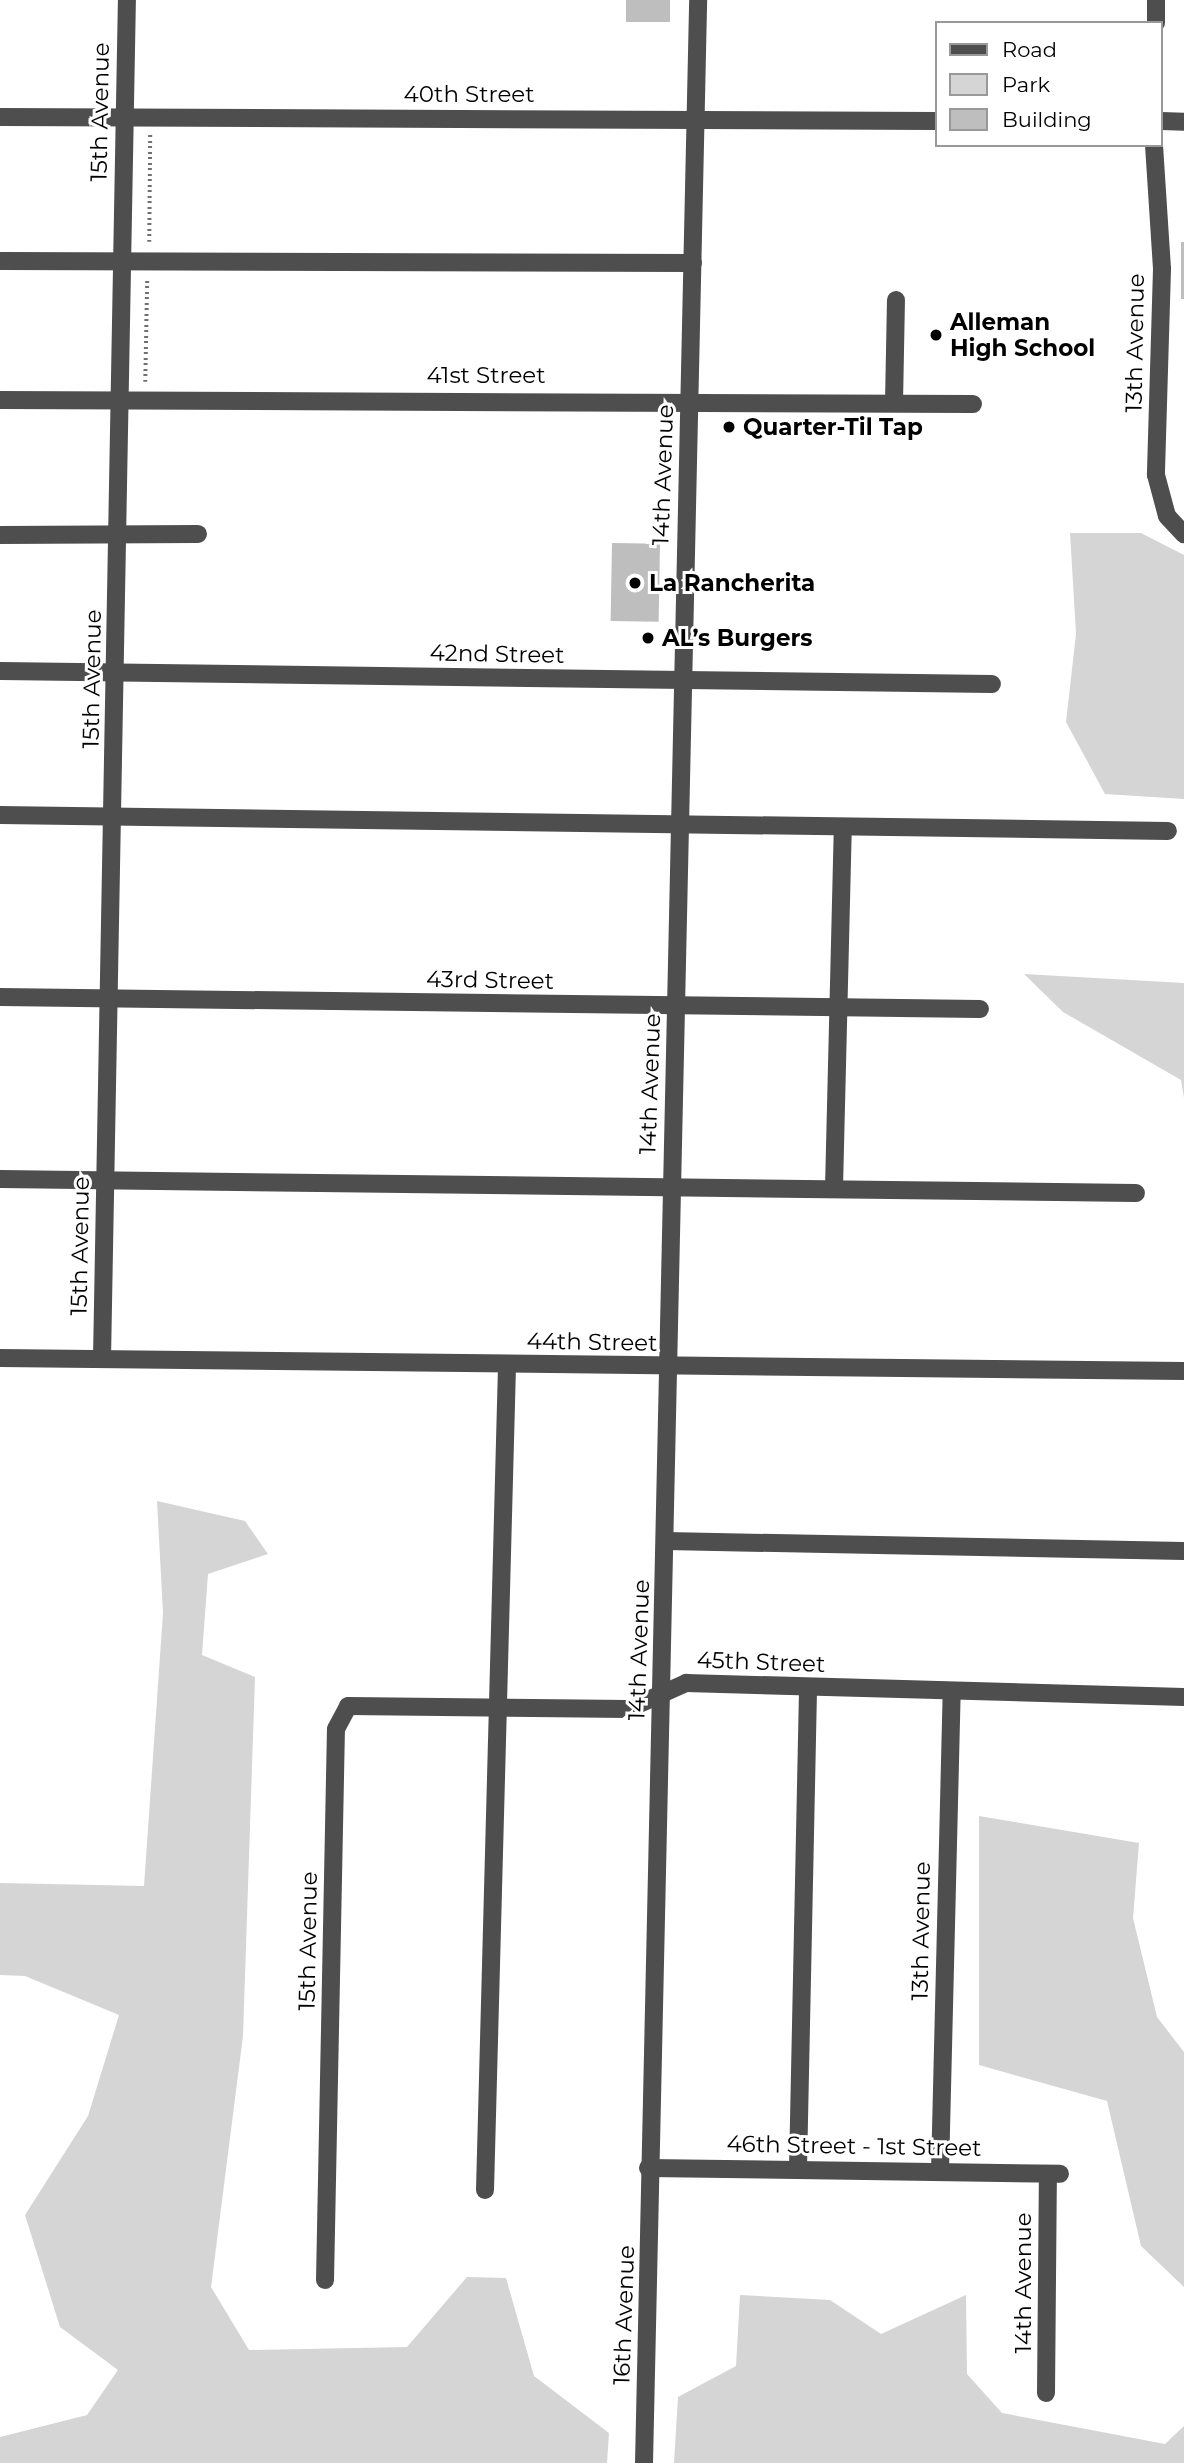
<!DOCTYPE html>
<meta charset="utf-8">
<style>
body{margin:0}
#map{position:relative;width:1184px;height:2463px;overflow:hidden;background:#fff;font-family:Montserrat,sans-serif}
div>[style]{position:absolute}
.green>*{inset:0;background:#d5d5d5}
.building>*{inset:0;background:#bebebe;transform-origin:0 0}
.path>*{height:3.5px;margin-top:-1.75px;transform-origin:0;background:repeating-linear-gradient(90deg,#707070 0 2px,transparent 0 5.5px)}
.minor>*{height:18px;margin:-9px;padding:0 9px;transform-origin:9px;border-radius:9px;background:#4e4e4e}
.dots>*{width:19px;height:19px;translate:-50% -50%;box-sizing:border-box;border:4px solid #fff;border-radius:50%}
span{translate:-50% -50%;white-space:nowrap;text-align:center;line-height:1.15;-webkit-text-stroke:6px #fff;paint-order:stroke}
.street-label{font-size:23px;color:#000}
.poi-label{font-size:23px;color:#000;font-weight:700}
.left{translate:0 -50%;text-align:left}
.legend{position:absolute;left:935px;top:21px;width:228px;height:126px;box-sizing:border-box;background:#fff;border:2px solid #999;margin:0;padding:9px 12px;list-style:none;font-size:21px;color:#000}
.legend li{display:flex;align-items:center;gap:14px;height:35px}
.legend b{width:35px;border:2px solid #999}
</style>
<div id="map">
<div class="green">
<i style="clip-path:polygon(1070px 533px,1141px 533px,1184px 555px,1184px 799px,1105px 794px,1066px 722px,1076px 634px)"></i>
<i style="clip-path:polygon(1024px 974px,1184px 983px,1184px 1098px,1181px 1080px,1063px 1012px)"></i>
<i style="clip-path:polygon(157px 1501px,245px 1521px,268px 1554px,208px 1574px,202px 1655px,255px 1677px,243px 2036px,211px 2287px,249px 2350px,407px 2347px,467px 2277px,506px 2278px,534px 2376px,609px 2433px,607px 2463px,0 2463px,0 2437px,87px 2415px,118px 2370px,60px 2327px,25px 2215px,88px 2116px,119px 2015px,25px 1976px,0 1975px,0 1883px,144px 1886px,163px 1613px)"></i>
<i style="clip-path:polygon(979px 1816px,1139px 1843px,1133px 1918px,1157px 2017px,1184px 2052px,1184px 2287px,1141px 2246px,1107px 2101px,979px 2065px)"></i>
<i style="clip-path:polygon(740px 2295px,830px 2300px,881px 2334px,966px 2295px,967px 2374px,1002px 2413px,1165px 2444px,1184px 2426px,1184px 2463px,674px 2463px,678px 2397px,736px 2366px)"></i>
</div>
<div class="building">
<i style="left:626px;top:0;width:44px;height:22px"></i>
<i style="left:1181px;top:242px;width:3px;height:57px"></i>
<i style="left:612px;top:543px;width:48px;height:78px;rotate:1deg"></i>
</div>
<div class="path">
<i style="left:149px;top:242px;width:107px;rotate:-89.5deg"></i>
<i style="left:145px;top:382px;width:101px;rotate:-88.9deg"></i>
</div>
<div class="minor">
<i style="left:1156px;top:23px;width:23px;rotate:-90deg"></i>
<i style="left:0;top:117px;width:937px;rotate:0.24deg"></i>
<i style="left:1161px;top:121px;width:23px;rotate:2deg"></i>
<i style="left:1154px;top:145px;width:124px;rotate:86.3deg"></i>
<i style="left:1162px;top:269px;width:206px;rotate:91.7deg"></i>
<i style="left:1156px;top:475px;width:42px;rotate:75deg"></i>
<i style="left:1167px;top:516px;width:25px;rotate:47deg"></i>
<i style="left:0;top:261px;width:693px;rotate:0.17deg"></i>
<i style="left:0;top:400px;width:973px;rotate:0.24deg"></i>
<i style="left:894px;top:403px;width:103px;rotate:-88.9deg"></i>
<i style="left:0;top:535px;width:198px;rotate:-0.3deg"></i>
<i style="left:0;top:671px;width:992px;rotate:0.75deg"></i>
<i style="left:0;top:815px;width:1168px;rotate:0.78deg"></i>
<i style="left:0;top:997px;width:980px;rotate:0.7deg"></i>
<i style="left:0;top:1179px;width:1136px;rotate:0.71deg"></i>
<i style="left:834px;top:1188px;width:359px;rotate:-88.6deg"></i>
<i style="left:0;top:1358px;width:1184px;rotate:0.63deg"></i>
<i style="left:102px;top:1359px;width:1359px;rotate:-88.95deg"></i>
<i style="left:666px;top:1541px;width:518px;rotate:1.11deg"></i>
<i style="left:648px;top:2168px;width:412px;rotate:0.8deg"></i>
<i style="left:798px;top:2168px;width:480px;rotate:-88.8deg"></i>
<i style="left:940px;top:2171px;width:480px;rotate:-88.6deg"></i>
<i style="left:485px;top:2190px;width:824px;rotate:-88.47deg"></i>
<i style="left:325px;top:2280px;width:551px;rotate:-88.86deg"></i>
<i style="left:336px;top:1729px;width:26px;rotate:-62deg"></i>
<i style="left:348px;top:1706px;width:280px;rotate:0.6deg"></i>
<i style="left:628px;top:1709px;width:64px;rotate:-24.1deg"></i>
<i style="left:686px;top:1683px;width:498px;rotate:1.6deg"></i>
<i style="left:1046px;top:2393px;width:219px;rotate:-89.5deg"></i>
<i style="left:644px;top:2463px;width:2464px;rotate:-88.74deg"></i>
</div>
<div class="dots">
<i style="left:936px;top:335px;background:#000"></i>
<i style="left:729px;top:427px;background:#000"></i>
<i style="left:635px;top:583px;background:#000"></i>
<i style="left:648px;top:638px;background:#000"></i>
</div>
<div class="street-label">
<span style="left:469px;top:94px">40th Street</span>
<span style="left:100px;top:112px;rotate:-89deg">15th Avenue</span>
<span style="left:1135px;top:343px;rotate:-89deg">13th Avenue</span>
<span style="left:486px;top:375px">41st Street</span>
<span style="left:663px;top:475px;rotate:-88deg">14th Avenue</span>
<span style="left:497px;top:654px;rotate:1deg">42nd Street</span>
<span style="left:92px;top:679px;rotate:-89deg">15th Avenue</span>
<span style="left:490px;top:980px;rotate:1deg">43rd Street</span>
<span style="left:650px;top:1084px;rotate:-88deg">14th Avenue</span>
<span style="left:80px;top:1246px;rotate:-89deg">15th Avenue</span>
<span style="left:592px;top:1342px;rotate:1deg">44th Street</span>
<span style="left:639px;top:1650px;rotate:-88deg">14th Avenue</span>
<span style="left:761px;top:1662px;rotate:2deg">45th Street</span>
<span style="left:921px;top:1931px;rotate:-89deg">13th Avenue</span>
<span style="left:308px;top:1941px;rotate:-89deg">15th Avenue</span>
<span style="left:854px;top:2146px;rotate:1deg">46th Street - 1st Street</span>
<span style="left:1023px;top:2283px;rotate:-90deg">14th Avenue</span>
<span style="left:624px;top:2315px;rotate:-88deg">16th Avenue</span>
</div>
<div class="poi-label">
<span class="left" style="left:950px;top:335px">Alleman<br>High School</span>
<span class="left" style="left:743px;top:427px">Quarter-Til Tap</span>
<span class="left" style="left:649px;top:583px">La Rancherita</span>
<span class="left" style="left:662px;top:638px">AL’s Burgers</span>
</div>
<ul class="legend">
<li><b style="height:9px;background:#4e4e4e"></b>Road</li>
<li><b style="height:19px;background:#d5d5d5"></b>Park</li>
<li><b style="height:19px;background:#bebebe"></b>Building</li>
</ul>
</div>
